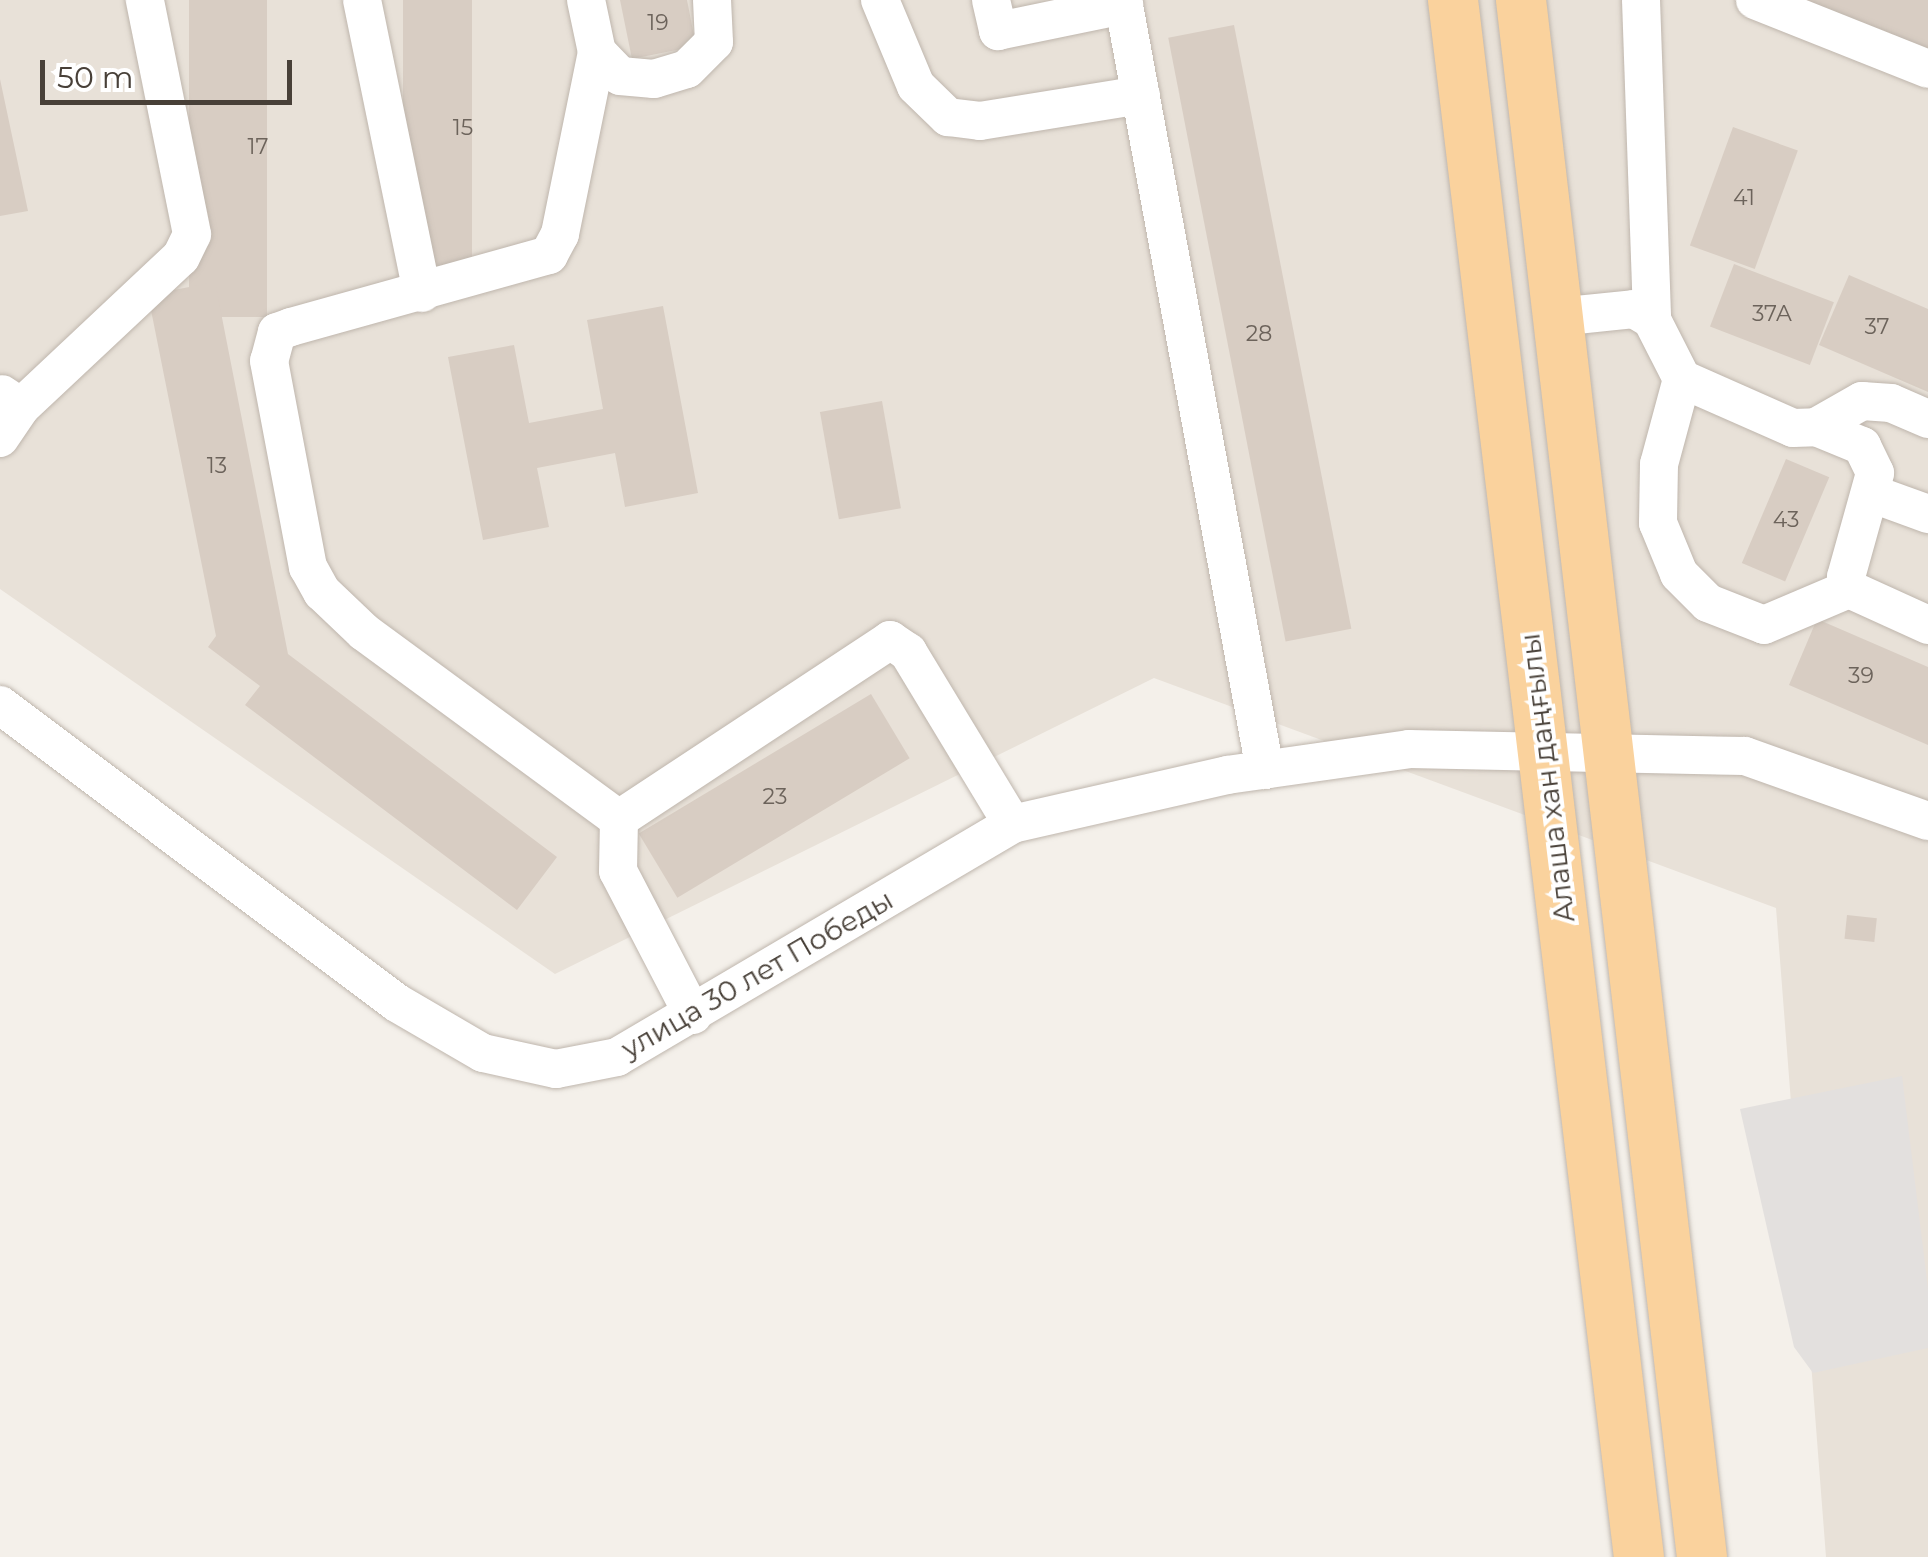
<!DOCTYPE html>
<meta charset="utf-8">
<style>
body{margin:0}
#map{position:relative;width:1928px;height:1557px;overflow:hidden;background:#f4f0ea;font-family:Montserrat,sans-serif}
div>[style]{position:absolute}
.residential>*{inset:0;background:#e8e1d8}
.parking>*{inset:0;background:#e3e0de}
.building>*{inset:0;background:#d8cdc3;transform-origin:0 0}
.roads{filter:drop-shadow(0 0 2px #bfb6ad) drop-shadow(0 0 2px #bfb6ad)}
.minor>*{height:38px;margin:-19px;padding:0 19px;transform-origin:19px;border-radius:19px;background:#fff}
.major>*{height:50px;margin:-25px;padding:0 25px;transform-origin:25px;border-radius:25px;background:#fad29d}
span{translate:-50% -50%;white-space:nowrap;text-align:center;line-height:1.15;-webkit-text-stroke:8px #fff;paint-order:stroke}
.number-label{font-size:22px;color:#6c635b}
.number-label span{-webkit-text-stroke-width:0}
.street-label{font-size:28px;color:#484038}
.scale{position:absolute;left:40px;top:60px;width:252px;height:45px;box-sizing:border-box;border:5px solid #484038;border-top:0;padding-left:12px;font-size:30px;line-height:35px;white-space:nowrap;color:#484038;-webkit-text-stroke:8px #fff;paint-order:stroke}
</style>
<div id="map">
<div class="residential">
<i style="clip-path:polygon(0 0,1928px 0,1928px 1557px,1826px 1557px,1776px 908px,1154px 678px,555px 974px,0 589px)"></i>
</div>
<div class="parking">
<i style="clip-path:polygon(1902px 1076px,1928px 1289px,1928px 1348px,1813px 1373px,1794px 1347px,1740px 1109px)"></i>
</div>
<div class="building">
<i style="left:189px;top:0;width:78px;height:317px"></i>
<i style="left:403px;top:0;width:69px;height:274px"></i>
<i style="clip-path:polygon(620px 0,687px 0,696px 46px,632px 59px)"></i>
<i style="clip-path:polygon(1805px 0,1928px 0,1928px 49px)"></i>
<i style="left:1234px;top:25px;width:615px;height:67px;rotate:79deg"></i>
<i style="clip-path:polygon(0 79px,28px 211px,0 216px)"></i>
<i style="left:1733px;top:127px;width:69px;height:126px;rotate:20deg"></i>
<i style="left:1734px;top:264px;width:107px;height:67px;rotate:21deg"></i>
<i style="clip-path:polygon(1849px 275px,1928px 309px,1928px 392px,1819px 345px)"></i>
<i style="clip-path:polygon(215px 282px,288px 654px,557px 857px,517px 910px,245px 705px,260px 686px,208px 647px,216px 636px,148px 295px)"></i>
<i style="clip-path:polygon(663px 306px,698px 493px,625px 507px,615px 453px,537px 468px,549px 527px,483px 540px,448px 357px,514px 345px,529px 423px,603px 409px,587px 320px)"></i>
<i style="left:882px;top:401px;width:109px;height:63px;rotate:80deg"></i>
<i style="left:1786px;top:459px;width:47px;height:113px;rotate:23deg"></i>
<i style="clip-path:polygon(1817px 619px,1928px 667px,1928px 745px,1789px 685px)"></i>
<i style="left:871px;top:694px;width:75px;height:271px;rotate:59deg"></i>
<i style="left:1847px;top:915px;width:30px;height:24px;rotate:6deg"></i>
</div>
<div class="roads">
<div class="minor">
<i style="left:362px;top:0;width:299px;rotate:78.4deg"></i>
<i style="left:586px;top:0;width:53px;rotate:78.1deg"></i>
<i style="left:597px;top:52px;width:186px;rotate:101.5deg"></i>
<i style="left:560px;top:234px;width:24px;rotate:118deg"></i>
<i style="left:549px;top:255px;width:268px;rotate:164.4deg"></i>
<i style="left:291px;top:327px;width:15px;rotate:160deg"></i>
<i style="left:277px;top:332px;width:30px;rotate:105deg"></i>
<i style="left:269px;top:361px;width:210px;rotate:79.3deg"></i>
<i style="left:308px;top:567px;width:29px;rotate:61deg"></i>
<i style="left:322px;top:592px;width:58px;rotate:43.6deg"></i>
<i style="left:364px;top:632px;width:316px;rotate:36.3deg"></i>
<i style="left:880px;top:0;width:93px;rotate:67.3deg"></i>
<i style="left:916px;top:86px;width:45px;rotate:44.1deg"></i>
<i style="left:948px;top:117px;width:32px;rotate:7deg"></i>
<i style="left:980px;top:121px;width:163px;rotate:-9.2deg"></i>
<i style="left:991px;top:0;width:32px;rotate:77deg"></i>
<i style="left:998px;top:31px;width:129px;rotate:-11.7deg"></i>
<i style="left:1123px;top:0;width:783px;rotate:79.55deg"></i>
<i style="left:1641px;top:0;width:320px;rotate:88deg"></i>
<i style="left:1755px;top:0;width:186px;rotate:21.7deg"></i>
<i style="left:597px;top:52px;width:33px;rotate:46deg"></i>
<i style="left:620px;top:76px;width:34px;rotate:5deg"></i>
<i style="left:654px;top:79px;width:34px;rotate:-17deg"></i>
<i style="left:687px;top:69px;width:38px;rotate:-45deg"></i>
<i style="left:714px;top:42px;width:42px;rotate:-92.7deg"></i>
<i style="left:1557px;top:317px;width:77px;rotate:-5.9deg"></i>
<i style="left:1634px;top:309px;width:21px;rotate:31deg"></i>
<i style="left:1652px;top:320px;width:66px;rotate:63deg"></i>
<i style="left:1682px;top:379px;width:121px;rotate:23.8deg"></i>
<i style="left:1793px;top:428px;width:23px;rotate:-2deg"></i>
<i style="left:1816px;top:427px;width:53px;rotate:-29.5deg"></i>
<i style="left:1862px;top:401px;width:29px;rotate:4deg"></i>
<i style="left:1891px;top:403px;width:40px;rotate:23.4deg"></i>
<i style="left:1682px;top:379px;width:88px;rotate:105.1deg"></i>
<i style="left:1659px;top:464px;width:59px;rotate:91deg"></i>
<i style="left:1658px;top:523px;width:55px;rotate:67.6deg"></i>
<i style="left:1679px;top:574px;width:41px;rotate:45deg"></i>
<i style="left:1708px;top:603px;width:60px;rotate:21.4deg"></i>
<i style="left:1764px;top:625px;width:92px;rotate:-23deg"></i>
<i style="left:21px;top:407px;width:219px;rotate:-43.2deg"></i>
<i style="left:181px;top:257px;width:25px;rotate:-64deg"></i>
<i style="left:192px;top:234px;width:239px;rotate:-101.4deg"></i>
<i style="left:1816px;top:427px;width:50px;rotate:22.4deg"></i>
<i style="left:1862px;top:446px;width:30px;rotate:64deg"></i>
<i style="left:1875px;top:473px;width:108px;rotate:105.6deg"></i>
<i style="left:1846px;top:577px;width:12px;rotate:76deg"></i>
<i style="left:1849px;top:589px;width:87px;rotate:24.5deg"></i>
<i style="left:0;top:438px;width:37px;rotate:-56deg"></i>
<i style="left:21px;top:407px;width:23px;rotate:-146deg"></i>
<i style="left:1873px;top:494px;width:59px;rotate:20deg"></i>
<i style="left:0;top:705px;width:496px;rotate:36.9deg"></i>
<i style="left:397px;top:1003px;width:99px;rotate:30.2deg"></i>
<i style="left:483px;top:1053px;width:75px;rotate:12.4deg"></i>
<i style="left:556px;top:1069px;width:62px;rotate:-11.1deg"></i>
<i style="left:617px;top:1057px;width:459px;rotate:-30.5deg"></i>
<i style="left:1012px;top:824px;width:221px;rotate:-12.8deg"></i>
<i style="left:1227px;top:775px;width:184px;rotate:-8.1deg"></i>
<i style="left:1409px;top:749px;width:336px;rotate:1.2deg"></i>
<i style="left:1745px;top:756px;width:194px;rotate:19.6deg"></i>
<i style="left:693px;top:1015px;width:162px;rotate:-117.5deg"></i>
<i style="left:618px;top:871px;width:52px;rotate:-88.9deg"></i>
<i style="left:619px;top:819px;width:325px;rotate:-33.4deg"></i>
<i style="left:890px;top:640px;width:22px;rotate:34deg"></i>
<i style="left:908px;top:652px;width:201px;rotate:58.8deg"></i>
</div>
<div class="major">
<i style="left:1453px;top:0;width:1568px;rotate:83.19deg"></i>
<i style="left:1521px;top:0;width:1567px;rotate:83.37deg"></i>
</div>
</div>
<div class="number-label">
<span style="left:658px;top:23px">19</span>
<span style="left:463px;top:128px">15</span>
<span style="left:258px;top:147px">17</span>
<span style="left:1744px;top:198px">41</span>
<span style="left:1772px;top:314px">37А</span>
<span style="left:1877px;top:327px">37</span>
<span style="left:1259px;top:334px">28</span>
<span style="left:217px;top:466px">13</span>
<span style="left:1786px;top:520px">43</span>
<span style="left:1861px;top:676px">39</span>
<span style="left:775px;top:797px">23</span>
</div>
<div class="street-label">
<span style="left:1547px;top:778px;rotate:-97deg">Алаша хан даңғылы</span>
<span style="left:757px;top:974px;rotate:-30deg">улица 30 лет Победы</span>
</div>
<div class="scale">50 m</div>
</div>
